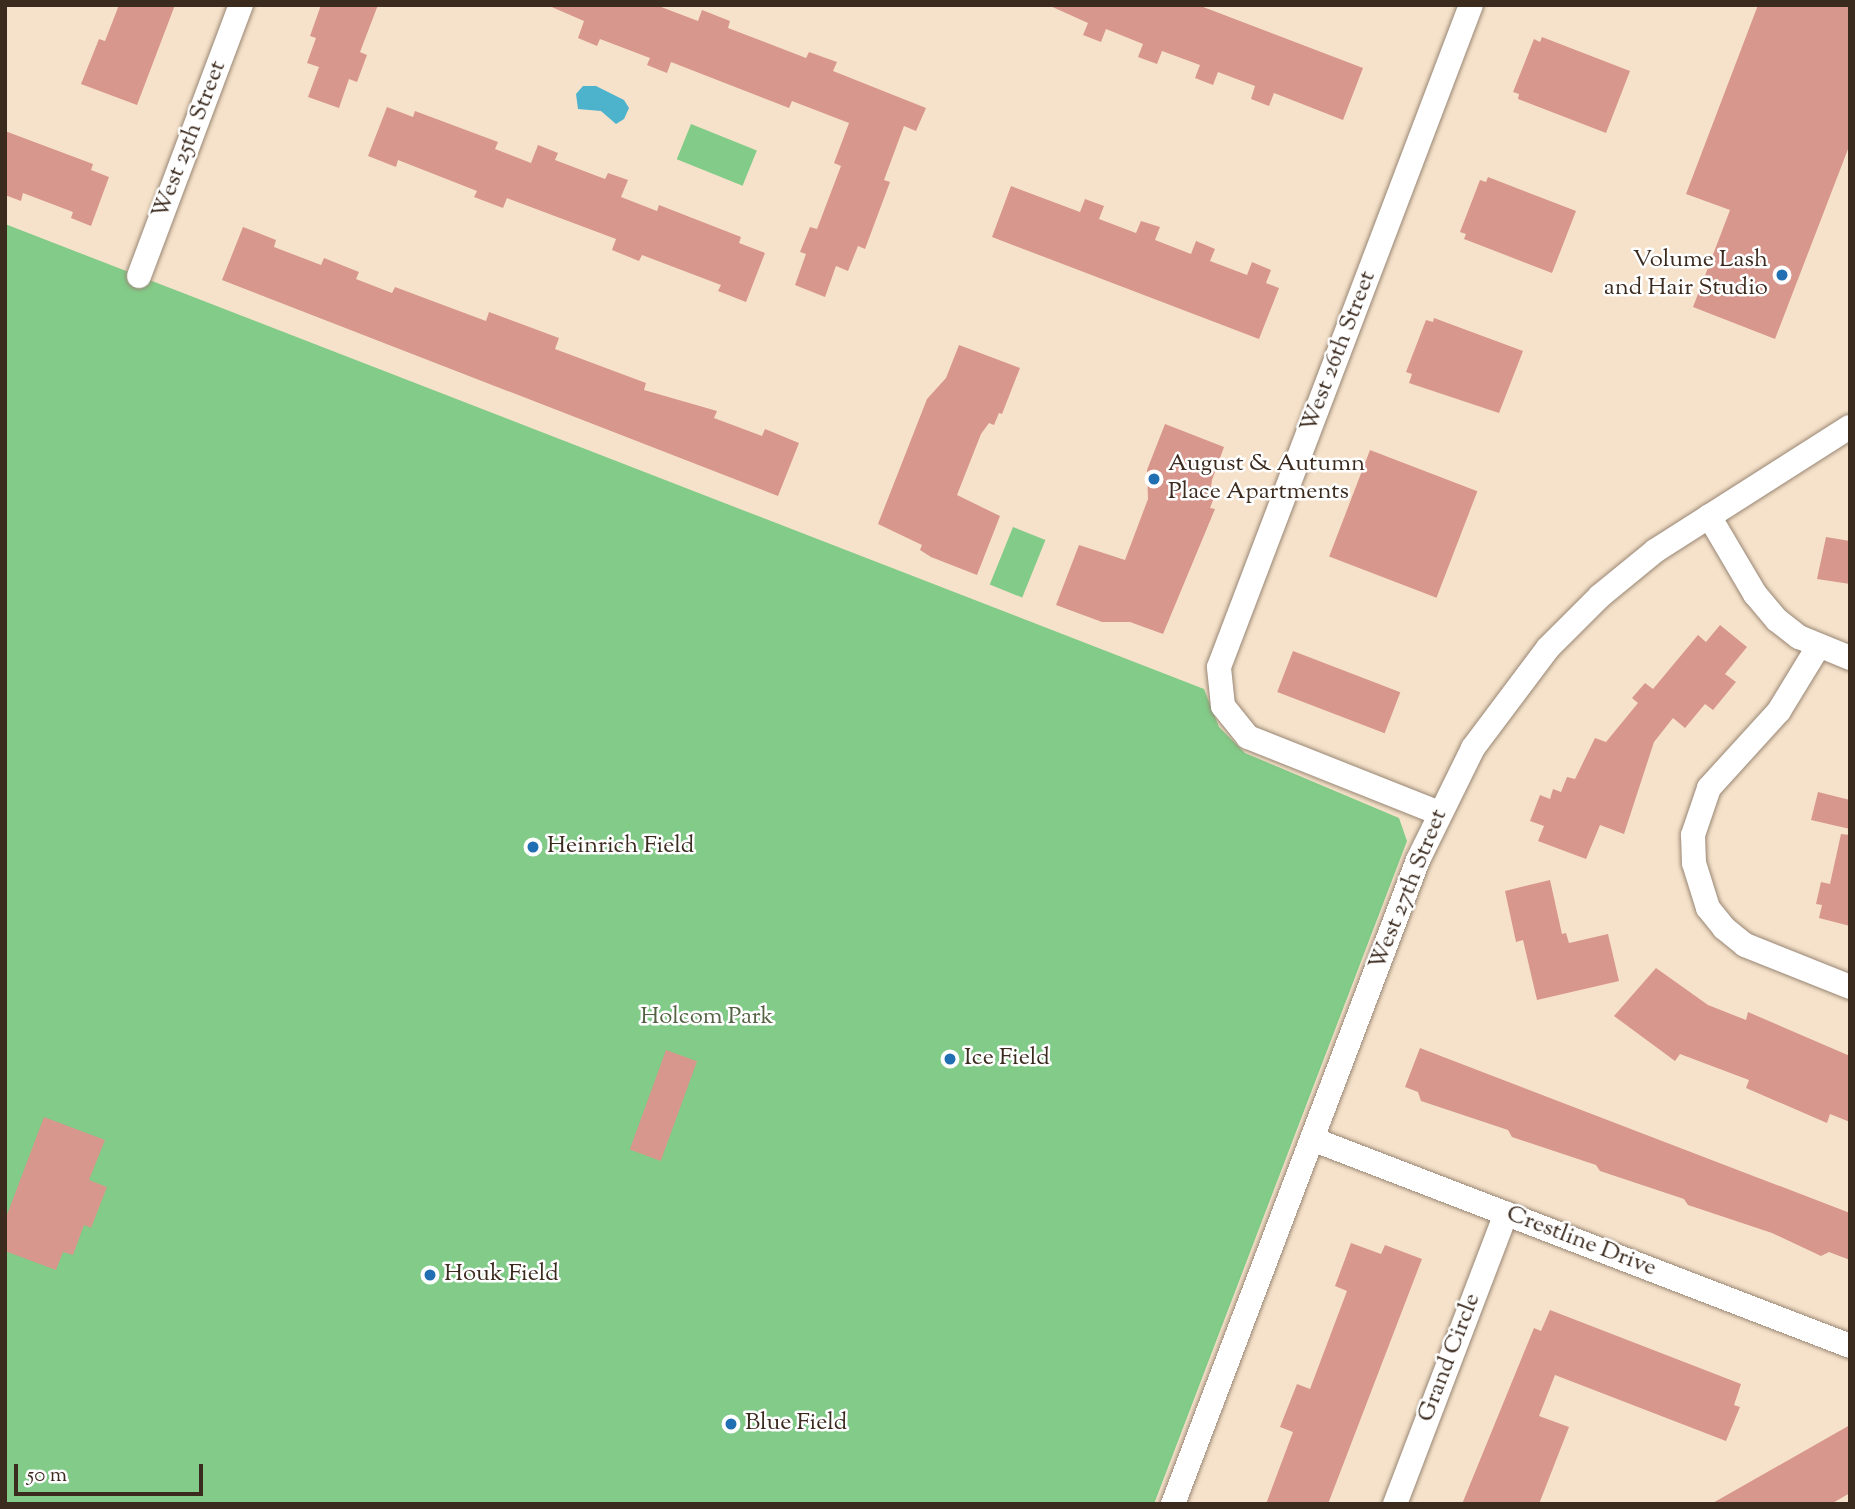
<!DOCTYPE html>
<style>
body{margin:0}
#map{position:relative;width:1855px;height:1509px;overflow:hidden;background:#f6e2ca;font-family:"Sorts Mill Goudy",serif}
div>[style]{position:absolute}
.green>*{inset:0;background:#82cb88;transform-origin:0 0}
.water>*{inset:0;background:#4db2cc}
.building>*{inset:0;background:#d8978c;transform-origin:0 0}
.roads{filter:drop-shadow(0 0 2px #988674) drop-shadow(0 0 2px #988674)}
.minor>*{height:24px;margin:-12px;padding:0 12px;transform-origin:12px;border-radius:12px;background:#fff}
.dots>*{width:19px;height:19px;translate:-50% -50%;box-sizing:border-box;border:4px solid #fff;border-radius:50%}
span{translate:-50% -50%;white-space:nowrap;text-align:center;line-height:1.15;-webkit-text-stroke:5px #fff;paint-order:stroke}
.street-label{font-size:24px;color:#3b2a1e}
.poi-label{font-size:24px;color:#3b2a1e}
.right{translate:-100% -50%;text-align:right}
.left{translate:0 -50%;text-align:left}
.park-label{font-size:24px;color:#546243}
.frame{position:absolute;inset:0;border:7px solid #3b2a1e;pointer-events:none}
.scale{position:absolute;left:14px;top:1464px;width:189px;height:32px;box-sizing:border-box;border:4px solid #3b2a1e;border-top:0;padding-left:9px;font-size:21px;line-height:24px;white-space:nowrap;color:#3b2a1e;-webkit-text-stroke:5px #fff;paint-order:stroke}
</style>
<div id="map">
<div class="green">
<i style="left:691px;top:124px;width:71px;height:38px;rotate:22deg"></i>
<i style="clip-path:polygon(5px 224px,1204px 689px,1219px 727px,1245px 753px,1399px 818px,1407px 841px,1154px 1504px,5px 1504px)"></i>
<i style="left:1013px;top:527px;width:35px;height:62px;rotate:22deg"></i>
</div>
<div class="water">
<i style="clip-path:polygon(583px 86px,596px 86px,624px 100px,629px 108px,624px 119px,616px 124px,601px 111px,578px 109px,576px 94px)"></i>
</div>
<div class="building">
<i style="clip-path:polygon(119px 5px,175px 5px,137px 105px,81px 84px,99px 39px,105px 41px)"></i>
<i style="clip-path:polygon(321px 5px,378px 5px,360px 52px,367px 55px,357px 82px,349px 79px,339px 108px,308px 97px,319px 67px,307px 63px,316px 38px,310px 36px)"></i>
<i style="clip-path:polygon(547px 5px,656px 5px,698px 21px,702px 10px,730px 21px,728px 28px,806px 58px,809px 52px,837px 62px,833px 71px,926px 108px,916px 131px,904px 126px,884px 180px,890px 182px,865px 249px,858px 246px,848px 271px,836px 266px,825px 297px,795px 285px,806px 254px,800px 252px,810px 227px,817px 229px,841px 166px,834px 163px,849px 123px,792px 101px,789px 108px,671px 62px,667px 73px,647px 65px,650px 58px,600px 39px,597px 46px,578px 38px,584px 21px)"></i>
<i style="clip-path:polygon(1048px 5px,1198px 5px,1363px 68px,1343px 120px,1274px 93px,1269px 106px,1251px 99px,1255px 86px,1218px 72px,1213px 85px,1195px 78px,1200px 65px,1162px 51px,1157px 64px,1138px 57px,1143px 44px,1106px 29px,1101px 42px,1083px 35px,1088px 23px)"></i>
<i style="clip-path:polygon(1758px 5px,1850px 5px,1850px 144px,1775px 339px,1693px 307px,1730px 210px,1686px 194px)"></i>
<i style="clip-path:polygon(1542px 37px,1630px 71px,1606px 133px,1518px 99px,1519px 94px,1513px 92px,1534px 39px,1540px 42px)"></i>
<i style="clip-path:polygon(387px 107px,413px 117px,415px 111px,498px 142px,495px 149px,531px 163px,538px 145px,558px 153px,555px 160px,605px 179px,608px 173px,628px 180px,621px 197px,657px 211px,659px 205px,741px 237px,739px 243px,765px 253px,746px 302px,718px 291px,721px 285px,642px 255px,639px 261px,612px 250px,616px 239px,507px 198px,503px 208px,474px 197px,477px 191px,398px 160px,396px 167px,368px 156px)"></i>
<i style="clip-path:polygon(5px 131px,93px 164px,91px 170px,109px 177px,91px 226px,71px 218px,73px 212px,23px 193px,21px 201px,5px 195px)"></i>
<i style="clip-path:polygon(1488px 177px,1576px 211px,1552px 273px,1464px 239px,1466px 234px,1460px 232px,1480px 180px,1486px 182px)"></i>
<i style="clip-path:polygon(1011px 186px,1080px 212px,1085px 199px,1104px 206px,1099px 219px,1136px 233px,1141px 221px,1160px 227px,1155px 240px,1191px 254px,1196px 241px,1215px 249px,1210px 261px,1247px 275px,1252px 262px,1271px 270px,1266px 283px,1279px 288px,1259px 339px,992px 237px)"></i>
<i style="clip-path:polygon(243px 227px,276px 240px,274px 247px,321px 265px,324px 258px,359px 272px,356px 279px,392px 293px,395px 287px,486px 321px,489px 312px,559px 338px,555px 349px,646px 383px,644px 390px,717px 411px,714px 418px,762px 436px,765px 429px,799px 443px,778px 496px,222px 280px)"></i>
<i style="clip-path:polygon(1434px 318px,1523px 351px,1499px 413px,1409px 383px,1412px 374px,1406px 372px,1426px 320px,1433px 322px)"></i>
<i style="clip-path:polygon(959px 345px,1020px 368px,1002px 414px,999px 413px,994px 425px,989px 423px,981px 434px,957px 495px,1000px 516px,977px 575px,931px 557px,920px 550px,922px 545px,878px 524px,927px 399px,946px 378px)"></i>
<i style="clip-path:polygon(1165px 424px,1224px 447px,1212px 480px,1210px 493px,1215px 495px,1210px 508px,1215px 509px,1163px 634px,1130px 622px,1102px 622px,1056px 605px,1079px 545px,1125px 560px,1148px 499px,1147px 470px)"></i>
<i style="left:1370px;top:450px;width:115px;height:114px;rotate:21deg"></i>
<i style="clip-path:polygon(1826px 537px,1850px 541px,1850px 584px,1817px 579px)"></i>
<i style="clip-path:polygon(1720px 625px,1747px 647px,1725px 674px,1736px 682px,1713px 710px,1705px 704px,1685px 728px,1673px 718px,1654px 742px,1624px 834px,1600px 825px,1586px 859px,1538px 841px,1544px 826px,1530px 821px,1540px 795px,1550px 799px,1553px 789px,1561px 792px,1567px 777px,1575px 779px,1595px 738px,1606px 742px,1638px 703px,1632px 698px,1645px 683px,1653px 689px,1698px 635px,1706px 642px)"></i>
<i style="left:1293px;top:651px;width:115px;height:44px;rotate:21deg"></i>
<i style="clip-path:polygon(1818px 792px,1850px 800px,1850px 829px,1811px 820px)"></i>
<i style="clip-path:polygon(1841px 834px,1850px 835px,1850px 926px,1819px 918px,1822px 905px,1816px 904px,1821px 882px,1830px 884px)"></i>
<i style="clip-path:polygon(1550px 880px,1562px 934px,1566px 933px,1569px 943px,1608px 934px,1619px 981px,1537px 1000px,1523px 940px,1516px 942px,1505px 891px)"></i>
<i style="clip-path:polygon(1656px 968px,1708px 1005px,1746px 1020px,1748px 1012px,1850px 1056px,1850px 1122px,1830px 1114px,1827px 1123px,1746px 1088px,1749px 1080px,1680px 1054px,1675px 1061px,1614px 1016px)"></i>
<i style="clip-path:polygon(1420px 1048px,1850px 1213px,1850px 1260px,1829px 1252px,1821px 1256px,1772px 1233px,1688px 1205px,1684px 1199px,1600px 1171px,1596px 1165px,1512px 1137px,1508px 1130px,1421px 1101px,1418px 1092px,1405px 1087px)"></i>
<i style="left:666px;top:1050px;width:33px;height:106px;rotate:20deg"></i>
<i style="clip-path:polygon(44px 1117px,105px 1140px,89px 1180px,107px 1187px,91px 1228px,84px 1225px,73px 1255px,63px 1252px,56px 1270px,5px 1251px,5px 1220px)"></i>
<i style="clip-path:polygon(1351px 1243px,1381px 1254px,1385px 1245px,1422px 1259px,1328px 1504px,1266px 1504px,1293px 1432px,1280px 1427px,1297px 1384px,1310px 1389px,1347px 1291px,1335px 1286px)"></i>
<i style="clip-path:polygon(1550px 1310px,1741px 1384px,1734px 1405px,1740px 1407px,1726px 1441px,1555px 1375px,1539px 1416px,1569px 1427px,1539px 1504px,1462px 1504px,1534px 1328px,1541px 1331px)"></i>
<i style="clip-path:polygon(1850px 1425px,1850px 1493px,1831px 1504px,1711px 1504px)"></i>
</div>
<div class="roads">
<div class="minor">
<i style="left:139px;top:276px;width:290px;rotate:-69.4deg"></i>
<i style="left:1709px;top:516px;width:91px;rotate:59.5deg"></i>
<i style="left:1755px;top:594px;width:34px;rotate:50deg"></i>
<i style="left:1777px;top:620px;width:28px;rotate:38deg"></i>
<i style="left:1799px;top:637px;width:55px;rotate:22.4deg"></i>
<i style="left:1818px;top:647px;width:75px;rotate:121.4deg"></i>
<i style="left:1779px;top:711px;width:104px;rotate:132.3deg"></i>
<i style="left:1709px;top:788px;width:50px;rotate:108.8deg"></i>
<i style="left:1693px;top:835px;width:28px;rotate:88deg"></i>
<i style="left:1694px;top:863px;width:47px;rotate:72.7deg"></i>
<i style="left:1708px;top:908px;width:26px;rotate:51deg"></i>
<i style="left:1724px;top:928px;width:27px;rotate:39deg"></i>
<i style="left:1745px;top:945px;width:113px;rotate:21.8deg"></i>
<i style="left:1439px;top:813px;width:206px;rotate:-158.3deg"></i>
<i style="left:1248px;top:737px;width:40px;rotate:-129deg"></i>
<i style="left:1223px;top:706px;width:39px;rotate:-96deg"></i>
<i style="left:1219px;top:667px;width:708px;rotate:-69.16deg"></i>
<i style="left:1312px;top:1139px;width:576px;rotate:21.04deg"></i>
<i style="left:1173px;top:1504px;width:689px;rotate:-69.17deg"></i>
<i style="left:1418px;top:860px;width:125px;rotate:-63.8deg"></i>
<i style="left:1473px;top:748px;width:125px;rotate:-53.1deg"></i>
<i style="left:1548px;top:648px;width:74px;rotate:-45deg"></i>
<i style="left:1600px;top:596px;width:71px;rotate:-39.3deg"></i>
<i style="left:1655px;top:551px;width:231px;rotate:-32.5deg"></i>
<i style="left:1395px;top:1504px;width:311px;rotate:-69.1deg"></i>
</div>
</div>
<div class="dots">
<i style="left:1782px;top:275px;background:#1f6fb2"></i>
<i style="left:1154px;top:479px;background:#1f6fb2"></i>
<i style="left:533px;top:847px;background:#1f6fb2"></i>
<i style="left:950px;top:1059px;background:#1f6fb2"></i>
<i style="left:430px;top:1275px;background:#1f6fb2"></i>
<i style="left:731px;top:1424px;background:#1f6fb2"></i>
</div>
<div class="street-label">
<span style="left:190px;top:140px;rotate:-69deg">West 25th Street</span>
<span style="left:1339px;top:352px;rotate:-69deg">West 26th Street</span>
<span style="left:1409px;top:890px;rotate:-68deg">West 27th Street</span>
<span style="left:1581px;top:1242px;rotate:21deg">Crestline Drive</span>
<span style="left:1450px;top:1358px;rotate:-69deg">Grand Circle</span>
</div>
<div class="poi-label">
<span class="right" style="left:1768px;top:275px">Volume Lash<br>and Hair Studio</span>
<span class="left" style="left:1168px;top:479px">August &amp; Autumn<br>Place Apartments</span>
<span class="left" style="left:547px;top:847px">Heinrich Field</span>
<span class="left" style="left:964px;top:1059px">Ice Field</span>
<span class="left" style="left:444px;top:1275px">Houk Field</span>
<span class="left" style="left:745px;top:1424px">Blue Field</span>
</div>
<div class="park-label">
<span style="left:707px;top:1018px">Holcom Park</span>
</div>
<div class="frame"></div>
<div class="scale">50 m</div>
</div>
